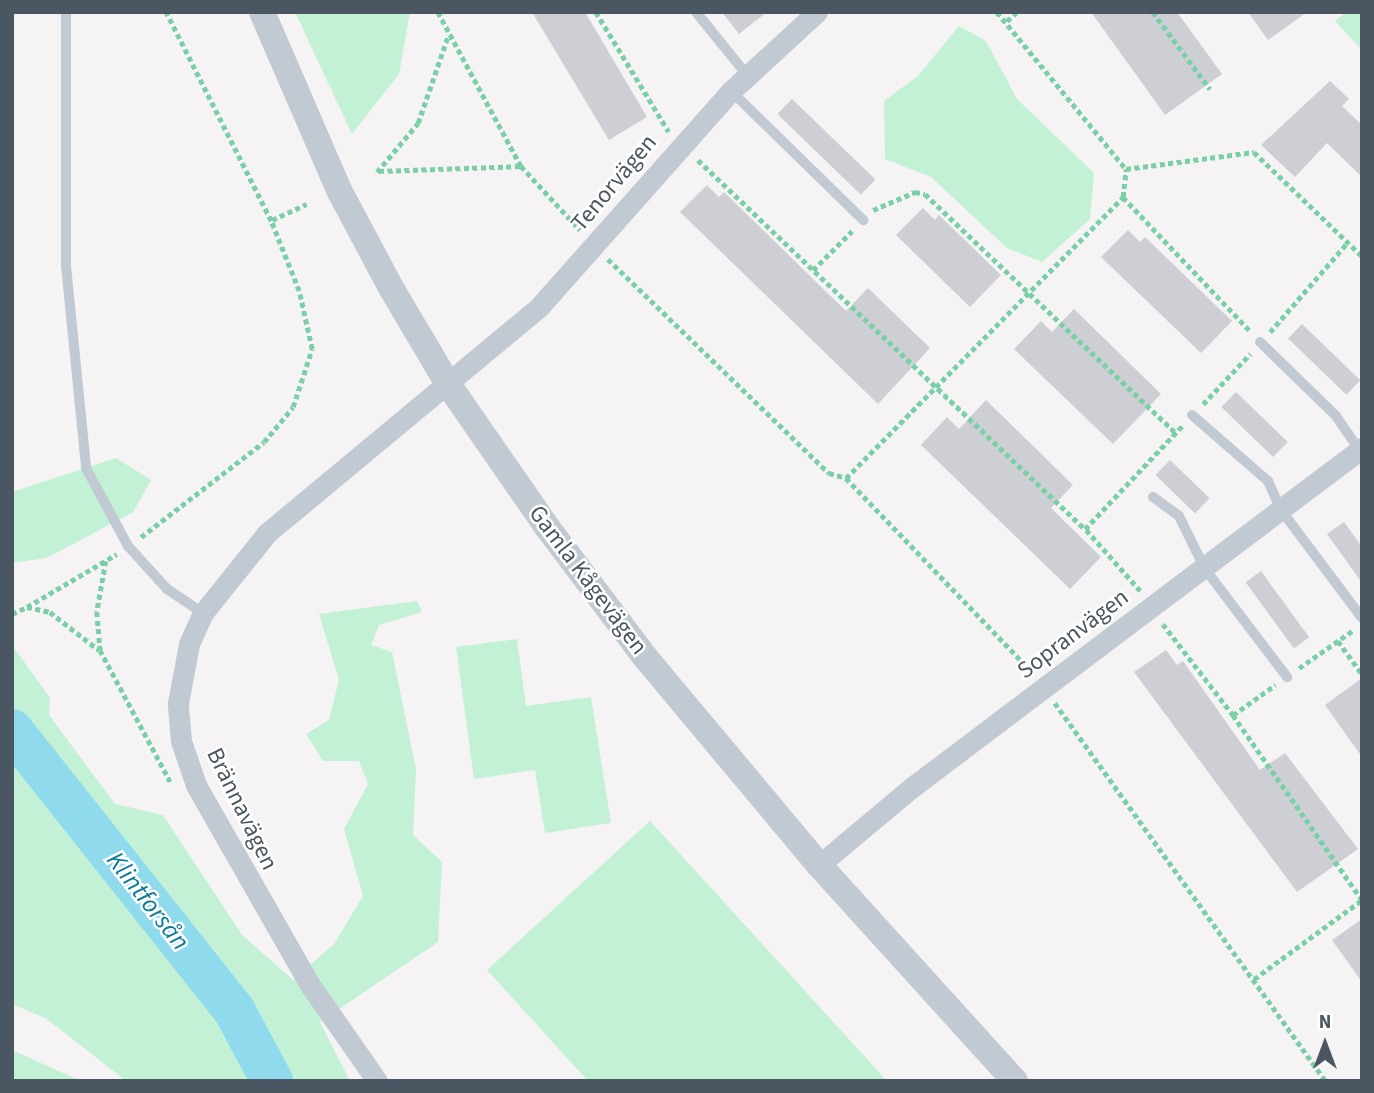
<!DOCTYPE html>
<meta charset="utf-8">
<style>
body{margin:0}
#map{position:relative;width:1374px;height:1093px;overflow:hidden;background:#f5f3f3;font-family:"Source Sans 3",sans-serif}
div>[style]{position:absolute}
.green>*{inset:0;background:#c3f1d5}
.river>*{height:42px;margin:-21px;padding:0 21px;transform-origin:21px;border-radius:21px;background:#90daee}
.building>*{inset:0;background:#cdcfd5;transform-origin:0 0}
.path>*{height:4.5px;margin-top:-2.25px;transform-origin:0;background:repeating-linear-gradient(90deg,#7ad0a6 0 5px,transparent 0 8.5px)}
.service>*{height:10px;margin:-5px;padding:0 5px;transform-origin:5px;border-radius:5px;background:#c1cad2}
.minor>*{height:21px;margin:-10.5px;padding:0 10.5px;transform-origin:10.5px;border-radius:10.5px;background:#c1cad2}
.tertiary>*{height:26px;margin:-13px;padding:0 13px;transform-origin:13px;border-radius:13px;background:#c1cad2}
span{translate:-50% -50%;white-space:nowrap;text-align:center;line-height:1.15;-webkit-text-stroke:5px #fff;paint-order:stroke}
.street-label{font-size:24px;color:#4a5661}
.water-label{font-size:26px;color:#0c7c9b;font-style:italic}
.frame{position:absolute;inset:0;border:14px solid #4a5661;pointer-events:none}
.north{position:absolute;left:1290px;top:1009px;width:70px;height:70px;-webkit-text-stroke:5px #fff;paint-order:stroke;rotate:0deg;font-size:19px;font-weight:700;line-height:28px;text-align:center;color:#4a5661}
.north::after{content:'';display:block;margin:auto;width:24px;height:32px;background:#4a5661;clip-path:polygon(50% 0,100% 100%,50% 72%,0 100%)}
</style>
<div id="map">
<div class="green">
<i style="clip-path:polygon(295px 12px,410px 12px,399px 74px,352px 134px)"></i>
<i style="clip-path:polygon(1346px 12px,1362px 12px,1362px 50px,1335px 21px)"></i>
<i style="clip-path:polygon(959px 26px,986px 41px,1017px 99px,1094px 173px,1090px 219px,1042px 262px,1007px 248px,931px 177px,885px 159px,884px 101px,918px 76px)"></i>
<i style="clip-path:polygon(116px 458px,151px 480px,133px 512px,47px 558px,12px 563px,12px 492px)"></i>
<i style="clip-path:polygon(417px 601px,422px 612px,379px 625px,371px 645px,392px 652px,416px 769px,413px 835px,442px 862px,438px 942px,320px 1022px,350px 1081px,126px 1081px,47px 1019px,12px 1004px,12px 645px,50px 698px,49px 715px,115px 804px,163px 815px,242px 935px,293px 980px,334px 944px,363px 896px,344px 829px,368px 784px,359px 761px,323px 761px,306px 734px,329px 720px,339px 680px,319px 614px)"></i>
<i style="clip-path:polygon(517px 639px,526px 706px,591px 697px,611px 823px,545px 833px,535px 770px,474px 779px,456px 647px)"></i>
<i style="clip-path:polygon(650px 821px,887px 1081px,588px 1081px,487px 970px)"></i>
<i style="clip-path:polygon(12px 1050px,81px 1081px,12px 1081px)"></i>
</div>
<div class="river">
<i style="left:12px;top:730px;width:357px;rotate:51.6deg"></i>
<i style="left:234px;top:1010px;width:81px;rotate:61.8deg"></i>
</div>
<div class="building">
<i style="clip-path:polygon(532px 12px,585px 12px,647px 117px,609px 140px)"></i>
<i style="clip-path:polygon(722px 12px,767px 12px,739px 34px)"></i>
<i style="clip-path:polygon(1091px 12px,1177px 12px,1222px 74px,1165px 115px)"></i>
<i style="clip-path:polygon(1248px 12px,1307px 12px,1268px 40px)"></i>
<i style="clip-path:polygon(1330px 81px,1349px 99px,1342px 106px,1362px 125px,1362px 177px,1327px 143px,1295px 177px,1261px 145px)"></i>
<i style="left:792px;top:99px;width:116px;height:21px;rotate:44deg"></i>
<i style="clip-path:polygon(707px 185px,719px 197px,724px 192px,846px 311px,868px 288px,930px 348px,878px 404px,680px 212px)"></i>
<i style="clip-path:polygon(923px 208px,935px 220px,939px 215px,1001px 275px,970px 307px,896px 235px)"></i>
<i style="clip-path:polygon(1128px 230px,1140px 242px,1145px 237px,1232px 321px,1201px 353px,1101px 257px)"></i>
<i style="clip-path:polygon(1074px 309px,1161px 394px,1113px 444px,1014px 349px,1041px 321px,1052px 332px)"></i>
<i style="left:1302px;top:324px;width:81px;height:20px;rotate:44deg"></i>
<i style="left:1236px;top:392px;width:72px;height:21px;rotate:44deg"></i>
<i style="clip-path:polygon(986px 400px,1073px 485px,1051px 508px,1101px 557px,1070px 589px,921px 445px,947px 417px,959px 429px)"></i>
<i style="left:1170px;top:460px;width:55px;height:21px;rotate:44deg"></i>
<i style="clip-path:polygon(1344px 522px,1362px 547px,1362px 583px,1327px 534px)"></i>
<i style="left:1261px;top:571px;width:82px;height:19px;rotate:54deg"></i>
<i style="clip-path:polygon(1166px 650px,1177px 665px,1183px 661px,1260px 770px,1285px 753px,1358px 849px,1297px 892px,1134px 672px)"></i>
<i style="clip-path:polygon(1362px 678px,1362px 757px,1325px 705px)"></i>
<i style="clip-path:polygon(1362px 919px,1362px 982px,1332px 940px)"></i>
</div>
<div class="path">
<i style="left:438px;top:12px;width:175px;rotate:61.7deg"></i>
<i style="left:521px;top:166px;width:87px;rotate:47.3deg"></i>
<i style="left:596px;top:12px;width:140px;rotate:58.7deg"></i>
<i style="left:997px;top:12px;width:203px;rotate:50.6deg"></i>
<i style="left:1153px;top:12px;width:96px;rotate:53.5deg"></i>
<i style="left:1007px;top:21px;width:13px;rotate:-42deg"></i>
<i style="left:698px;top:160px;width:535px;rotate:43.64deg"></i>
<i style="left:379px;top:171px;width:141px;rotate:-2deg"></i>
<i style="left:377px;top:172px;width:64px;rotate:-50.1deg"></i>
<i style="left:418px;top:123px;width:92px;rotate:-71deg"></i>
<i style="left:1123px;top:197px;width:185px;rotate:46.5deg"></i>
<i style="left:873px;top:210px;width:46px;rotate:-23.2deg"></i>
<i style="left:915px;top:192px;width:10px;rotate:11deg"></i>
<i style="left:925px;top:194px;width:347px;rotate:43.6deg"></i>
<i style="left:272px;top:220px;width:38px;rotate:-25deg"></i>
<i style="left:608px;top:259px;width:308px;rotate:44.1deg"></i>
<i style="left:829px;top:473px;width:18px;rotate:16deg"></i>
<i style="left:846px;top:478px;width:267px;rotate:46.2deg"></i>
<i style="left:813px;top:270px;width:55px;rotate:-45deg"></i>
<i style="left:1270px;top:332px;width:119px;rotate:-49.1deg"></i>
<i style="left:1203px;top:404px;width:69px;rotate:-46.8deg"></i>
<i style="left:846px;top:478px;width:395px;rotate:-45.4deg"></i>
<i style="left:1123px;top:197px;width:28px;rotate:-84deg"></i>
<i style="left:1126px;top:169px;width:129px;rotate:-7.6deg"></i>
<i style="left:1254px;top:152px;width:150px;rotate:43.9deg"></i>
<i style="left:141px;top:537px;width:155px;rotate:-37.7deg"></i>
<i style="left:264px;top:442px;width:45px;rotate:-50.4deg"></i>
<i style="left:293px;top:407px;width:61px;rotate:-71.9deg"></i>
<i style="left:312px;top:349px;width:59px;rotate:-102.6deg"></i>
<i style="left:299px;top:291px;width:75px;rotate:-111.8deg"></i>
<i style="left:271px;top:221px;width:234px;rotate:-116.7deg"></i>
<i style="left:106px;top:561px;width:52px;rotate:100deg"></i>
<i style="left:97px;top:612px;width:38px;rotate:85deg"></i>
<i style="left:100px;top:650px;width:149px;rotate:61.9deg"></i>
<i style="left:1140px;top:591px;width:83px;rotate:-131.6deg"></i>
<i style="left:1085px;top:529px;width:143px;rotate:-46.7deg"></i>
<i style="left:27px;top:607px;width:104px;rotate:-30.5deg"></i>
<i style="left:12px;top:614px;width:17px;rotate:-25deg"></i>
<i style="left:27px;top:607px;width:24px;rotate:12deg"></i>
<i style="left:50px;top:612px;width:62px;rotate:37.8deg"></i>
<i style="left:1163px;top:624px;width:115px;rotate:52.4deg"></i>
<i style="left:1233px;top:715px;width:52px;rotate:-35.5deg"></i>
<i style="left:1338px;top:641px;width:41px;rotate:54deg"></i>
<i style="left:1299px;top:668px;width:65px;rotate:-34.9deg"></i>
<i style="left:1055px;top:703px;width:465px;rotate:54.4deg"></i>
<i style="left:1233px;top:715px;width:226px;rotate:55.1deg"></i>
<i style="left:1254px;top:979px;width:134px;rotate:-36.2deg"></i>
</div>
<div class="service">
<i style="left:66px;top:12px;width:254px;rotate:90deg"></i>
<i style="left:66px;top:266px;width:203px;rotate:84.3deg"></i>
<i style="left:86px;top:468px;width:89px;rotate:61.7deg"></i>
<i style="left:128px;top:546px;width:58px;rotate:47.8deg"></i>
<i style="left:167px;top:589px;width:43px;rotate:33.7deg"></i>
<i style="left:696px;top:12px;width:81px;rotate:51deg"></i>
<i style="left:731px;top:91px;width:185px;rotate:44.3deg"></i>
<i style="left:1260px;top:342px;width:106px;rotate:44.2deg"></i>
<i style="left:1336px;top:416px;width:42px;rotate:55.6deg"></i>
<i style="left:1192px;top:415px;width:101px;rotate:41deg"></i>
<i style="left:1268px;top:481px;width:32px;rotate:66deg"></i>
<i style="left:1281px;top:510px;width:135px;rotate:53.1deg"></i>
<i style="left:1153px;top:497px;width:32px;rotate:36deg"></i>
<i style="left:1179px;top:516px;width:59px;rotate:63.9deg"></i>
<i style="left:1205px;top:569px;width:136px;rotate:52.8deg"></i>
</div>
<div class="minor">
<i style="left:819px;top:865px;width:120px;rotate:-39.9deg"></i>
<i style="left:911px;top:788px;width:565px;rotate:-37.01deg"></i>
<i style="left:377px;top:1081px;width:117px;rotate:-124.9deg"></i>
<i style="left:310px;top:985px;width:230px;rotate:-119.7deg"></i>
<i style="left:196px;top:785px;width:46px;rotate:-108.8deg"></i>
<i style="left:181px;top:741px;width:38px;rotate:-95deg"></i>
<i style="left:178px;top:703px;width:60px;rotate:-79.4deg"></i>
<i style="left:189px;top:644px;width:34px;rotate:-66deg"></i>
<i style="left:203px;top:613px;width:102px;rotate:-51.3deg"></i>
<i style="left:267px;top:533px;width:355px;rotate:-39.7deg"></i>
<i style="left:540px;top:306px;width:288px;rotate:-48.4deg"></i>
<i style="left:731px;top:91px;width:117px;rotate:-42.6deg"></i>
</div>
<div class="tertiary">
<i style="left:262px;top:12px;width:194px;rotate:66.6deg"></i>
<i style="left:339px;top:190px;width:109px;rotate:62deg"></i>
<i style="left:390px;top:286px;width:114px;rotate:59.4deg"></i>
<i style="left:448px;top:384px;width:174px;rotate:55.3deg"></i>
<i style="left:547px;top:527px;width:163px;rotate:53deg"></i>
<i style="left:645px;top:657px;width:271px;rotate:50.1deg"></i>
<i style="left:819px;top:865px;width:292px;rotate:47.8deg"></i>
</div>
<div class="street-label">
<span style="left:614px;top:183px;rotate:-50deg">Tenorvägen</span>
<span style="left:588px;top:580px;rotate:53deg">Gamla Kågevägen</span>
<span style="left:1073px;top:634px;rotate:-37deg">Sopranvägen</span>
<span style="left:242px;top:809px;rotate:64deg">Brännavägen</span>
</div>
<div class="water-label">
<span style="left:148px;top:901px;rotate:52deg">Klintforsån</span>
</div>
<div class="frame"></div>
<div class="north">N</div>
</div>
